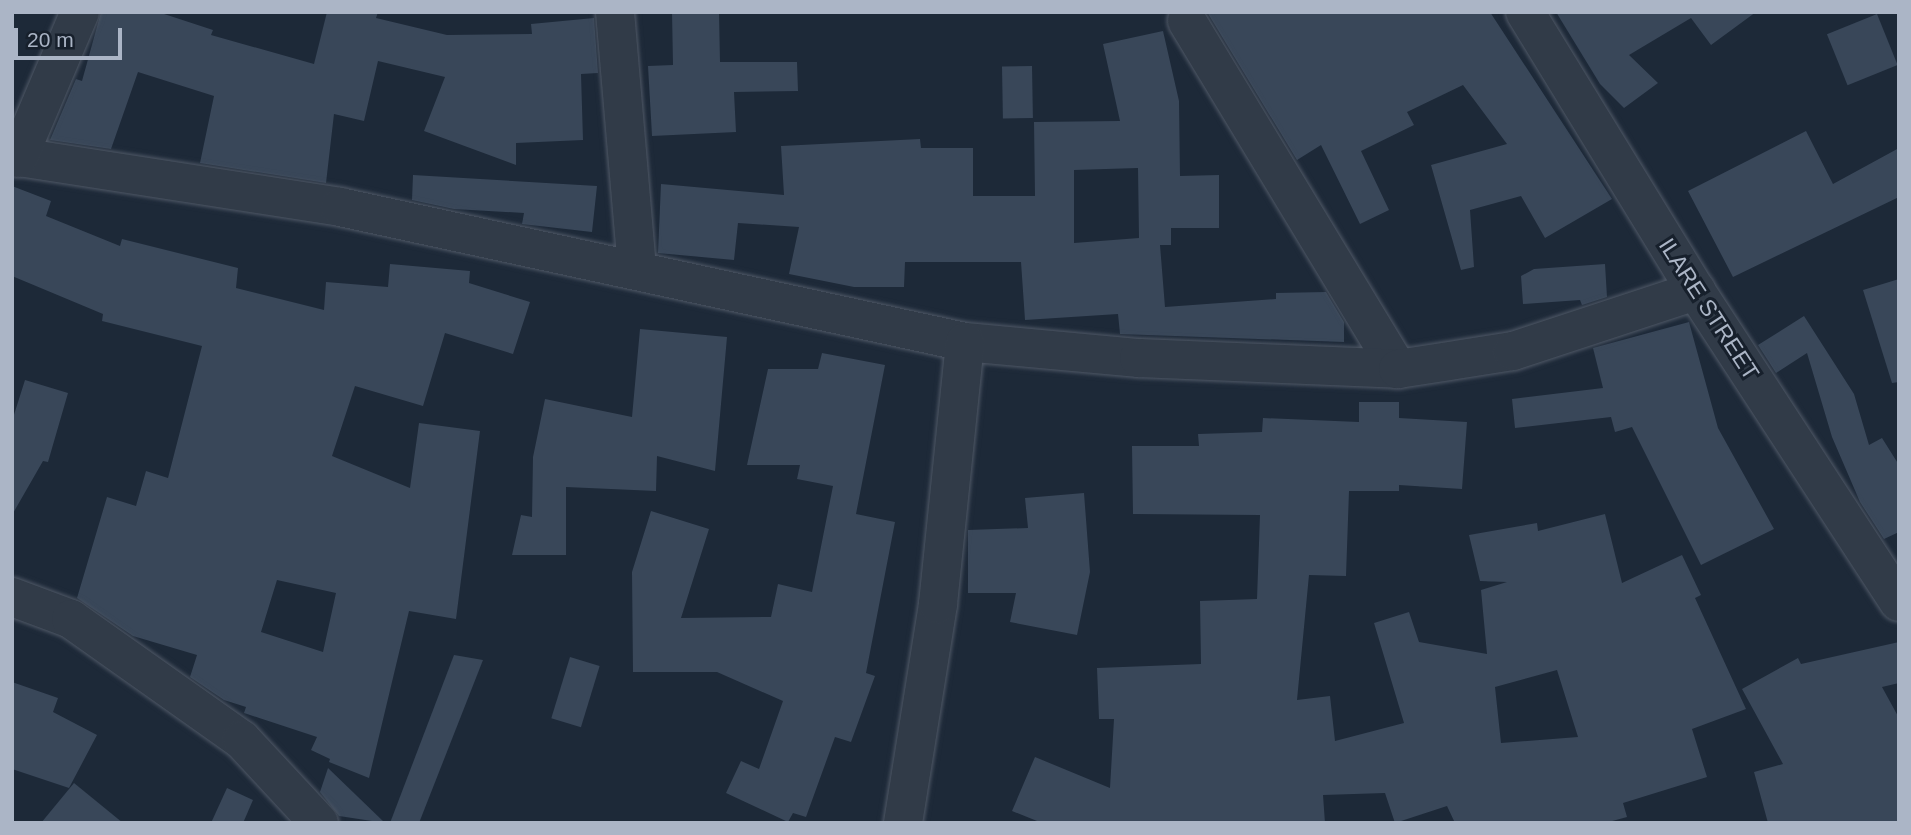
<!DOCTYPE html>
<style>
body{margin:0}
#map{position:relative;width:1911px;height:835px;overflow:hidden;background:#1d2938;font-family:Helvetica,sans-serif}
div>[style]{position:absolute}
.building>*{inset:0;background:#394759;transform-origin:0 0}
.roads{filter:drop-shadow(0 0 2px #4f5866) drop-shadow(0 0 2px #4f5866)}
.minor>*{height:38px;margin:-19px;padding:0 19px;transform-origin:19px;border-radius:19px;background:#313b48}
span{translate:-50% -50%;white-space:nowrap;text-align:center;line-height:1.15;-webkit-text-stroke:6px #17202c;paint-order:stroke}
.street-label{font-size:23px;color:#abb5c6}
.frame{position:absolute;inset:0;border:14px solid #abb5c6;pointer-events:none}
.scale{position:absolute;left:14px;top:28px;width:108px;height:32px;box-sizing:border-box;border:4px solid #abb5c6;border-top:0;padding-left:9px;font-size:21px;line-height:24px;white-space:nowrap;color:#abb5c6;-webkit-text-stroke:5px #17202c;paint-order:stroke}
</style>
<div id="map">
<div class="building">
<i style="clip-path:polygon(101px 12px,158px 12px,213px 30px,211px 35px,314px 64px,327px 12px,378px 12px,376px 18px,447px 35px,532px 34px,531px 24px,594px 18px,598px 73px,581px 74px,583px 140px,516px 143px,516px 165px,424px 131px,445px 77px,378px 61px,364px 121px,334px 114px,326px 183px,200px 163px,214px 96px,138px 72px,111px 149px,50px 140px,76px 79px,82px 81px)"></i>
<i style="clip-path:polygon(672px 12px,719px 12px,720px 62px,797px 62px,798px 91px,734px 92px,736px 132px,652px 136px,648px 66px,673px 65px)"></i>
<i style="clip-path:polygon(1207px 12px,1490px 12px,1612px 199px,1545px 238px,1521px 196px,1470px 210px,1474px 267px,1461px 270px,1431px 165px,1507px 144px,1463px 85px,1407px 112px,1414px 125px,1361px 151px,1389px 210px,1360px 224px,1321px 145px,1297px 160px)"></i>
<i style="clip-path:polygon(1556px 12px,1756px 12px,1711px 45px,1691px 18px,1629px 55px,1658px 83px,1624px 108px,1600px 84px)"></i>
<i style="left:1877px;top:14px;width:55px;height:54px;rotate:68deg"></i>
<i style="clip-path:polygon(evenodd,1163px 31px,1179px 101px,1180px 176px,1219px 175px,1219px 228px,1171px 228px,1171px 245px,1160px 245px,1165px 307px,1276px 299px,1276px 293px,1326px 292px,1344px 322px,1344px 342px,1120px 334px,1118px 314px,1025px 320px,1021px 262px,905px 262px,904px 287px,854px 287px,789px 274px,799px 227px,738px 223px,734px 260px,658px 253px,661px 184px,784px 195px,781px 146px,920px 139px,921px 148px,973px 148px,973px 196px,1035px 196px,1034px 122px,1120px 121px,1103px 44px,1163px 31px,1138px 168px,1139px 238px,1074px 243px,1074px 170px,1138px 168px)"></i>
<i style="left:1032px;top:66px;width:52px;height:30px;rotate:89deg"></i>
<i style="clip-path:polygon(1806px 131px,1833px 184px,1899px 148px,1899px 197px,1733px 277px,1688px 191px)"></i>
<i style="clip-path:polygon(413px 175px,597px 186px,592px 232px,522px 224px,524px 213px,454px 209px,412px 200px)"></i>
<i style="clip-path:polygon(evenodd,12px 186px,51px 201px,46px 216px,120px 246px,122px 239px,238px 268px,236px 288px,324px 310px,326px 282px,388px 287px,390px 264px,470px 271px,469px 283px,530px 302px,513px 354px,445px 333px,423px 406px,355px 386px,332px 456px,410px 488px,419px 423px,480px 431px,456px 619px,409px 611px,369px 778px,329px 762px,330px 759px,311px 750px,317px 737px,244px 713px,246px 707px,224px 700px,190px 677px,197px 655px,133px 636px,77px 598px,107px 497px,136px 506px,146px 471px,168px 478px,202px 346px,102px 321px,103px 314px,12px 276px,12px 186px,277px 580px,336px 593px,323px 652px,261px 632px,277px 580px)"></i>
<i style="clip-path:polygon(1605px 264px,1607px 297px,1582px 305px,1580px 300px,1523px 304px,1521px 276px,1534px 269px)"></i>
<i style="clip-path:polygon(1899px 279px,1899px 382px,1892px 383px,1863px 290px)"></i>
<i style="clip-path:polygon(1804px 316px,1854px 394px,1869px 445px,1882px 438px,1899px 465px,1899px 532px,1884px 539px,1860px 502px,1832px 437px,1807px 353px,1776px 373px,1758px 345px)"></i>
<i style="clip-path:polygon(1689px 322px,1718px 428px,1774px 529px,1701px 565px,1632px 427px,1615px 432px,1611px 417px,1515px 428px,1512px 399px,1603px 388px,1593px 348px)"></i>
<i style="clip-path:polygon(640px 329px,727px 337px,715px 471px,657px 456px,656px 491px,566px 487px,566px 555px,512px 555px,521px 515px,532px 517px,533px 457px,545px 399px,632px 417px)"></i>
<i style="clip-path:polygon(822px 353px,885px 365px,856px 514px,895px 522px,866px 673px,875px 676px,851px 742px,835px 737px,806px 817px,793px 813px,788px 822px,726px 793px,741px 761px,759px 769px,783px 701px,717px 672px,633px 672px,632px 572px,651px 511px,709px 529px,681px 618px,771px 617px,778px 584px,812px 592px,833px 486px,797px 479px,800px 465px,747px 465px,768px 369px,818px 369px)"></i>
<i style="clip-path:polygon(25px 380px,68px 393px,48px 462px,43px 461px,12px 515px,12px 421px)"></i>
<i style="clip-path:polygon(evenodd,1359px 402px,1399px 402px,1399px 418px,1467px 422px,1462px 489px,1399px 485px,1399px 491px,1349px 491px,1346px 576px,1309px 575px,1297px 700px,1330px 696px,1335px 741px,1404px 723px,1374px 623px,1409px 612px,1419px 642px,1487px 654px,1481px 590px,1507px 582px,1480px 581px,1469px 535px,1537px 523px,1538px 531px,1605px 514px,1622px 583px,1682px 555px,1701px 595px,1695px 598px,1746px 709px,1692px 729px,1707px 777px,1623px 803px,1627px 817px,1605px 823px,1455px 823px,1447px 806px,1395px 823px,1385px 793px,1323px 795px,1325px 823px,1042px 823px,1012px 811px,1035px 757px,1110px 788px,1114px 719px,1099px 719px,1097px 668px,1201px 664px,1200px 601px,1257px 599px,1260px 515px,1133px 514px,1132px 446px,1199px 446px,1198px 434px,1262px 432px,1263px 418px,1359px 422px,1359px 402px,1557px 670px,1578px 737px,1501px 743px,1495px 687px,1557px 670px)"></i>
<i style="clip-path:polygon(1084px 493px,1090px 572px,1077px 635px,1010px 622px,1016px 593px,968px 593px,968px 530px,1028px 528px,1025px 498px)"></i>
<i style="clip-path:polygon(1899px 642px,1899px 683px,1882px 687px,1899px 718px,1899px 823px,1768px 823px,1754px 772px,1783px 764px,1742px 689px,1798px 658px,1801px 664px)"></i>
<i style="clip-path:polygon(454px 655px,483px 660px,419px 823px,390px 823px)"></i>
<i style="left:570px;top:657px;width:31px;height:64px;rotate:17deg"></i>
<i style="clip-path:polygon(12px 682px,58px 698px,53px 712px,97px 735px,69px 788px,12px 769px)"></i>
<i style="clip-path:polygon(328px 768px,385px 823px,339px 816px,320px 792px)"></i>
<i style="clip-path:polygon(74px 783px,123px 823px,41px 823px)"></i>
<i style="clip-path:polygon(227px 788px,253px 800px,243px 823px,211px 823px)"></i>
</div>
<div class="roads">
<div class="minor">
<i style="left:615px;top:12px;width:257px;rotate:85.1deg"></i>
<i style="left:1525px;top:12px;width:327px;rotate:58.5deg"></i>
<i style="left:1696px;top:291px;width:371px;rotate:56.9deg"></i>
<i style="left:1187px;top:21px;width:407px;rotate:58.8deg"></i>
<i style="left:12px;top:156px;width:332px;rotate:8.8deg"></i>
<i style="left:340px;top:207px;width:639px;rotate:12.19deg"></i>
<i style="left:965px;top:342px;width:175px;rotate:5.3deg"></i>
<i style="left:1139px;top:358px;width:259px;rotate:2.4deg"></i>
<i style="left:1398px;top:369px;width:116px;rotate:-8.9deg"></i>
<i style="left:1513px;top:351px;width:193px;rotate:-18.2deg"></i>
<i style="left:18px;top:158px;width:159px;rotate:-67deg"></i>
<i style="left:12px;top:597px;width:63px;rotate:20.4deg"></i>
<i style="left:71px;top:619px;width:209px;rotate:35.3deg"></i>
<i style="left:242px;top:740px;width:113px;rotate:47.1deg"></i>
<i style="left:903px;top:823px;width:222px;rotate:-80.9deg"></i>
<i style="left:938px;top:604px;width:263px;rotate:-84.1deg"></i>
</div>
</div>
<div class="street-label">
<span style="left:1709px;top:309px;rotate:57deg">ILARE STREET</span>
</div>
<div class="frame"></div>
<div class="scale">20 m</div>
</div>
